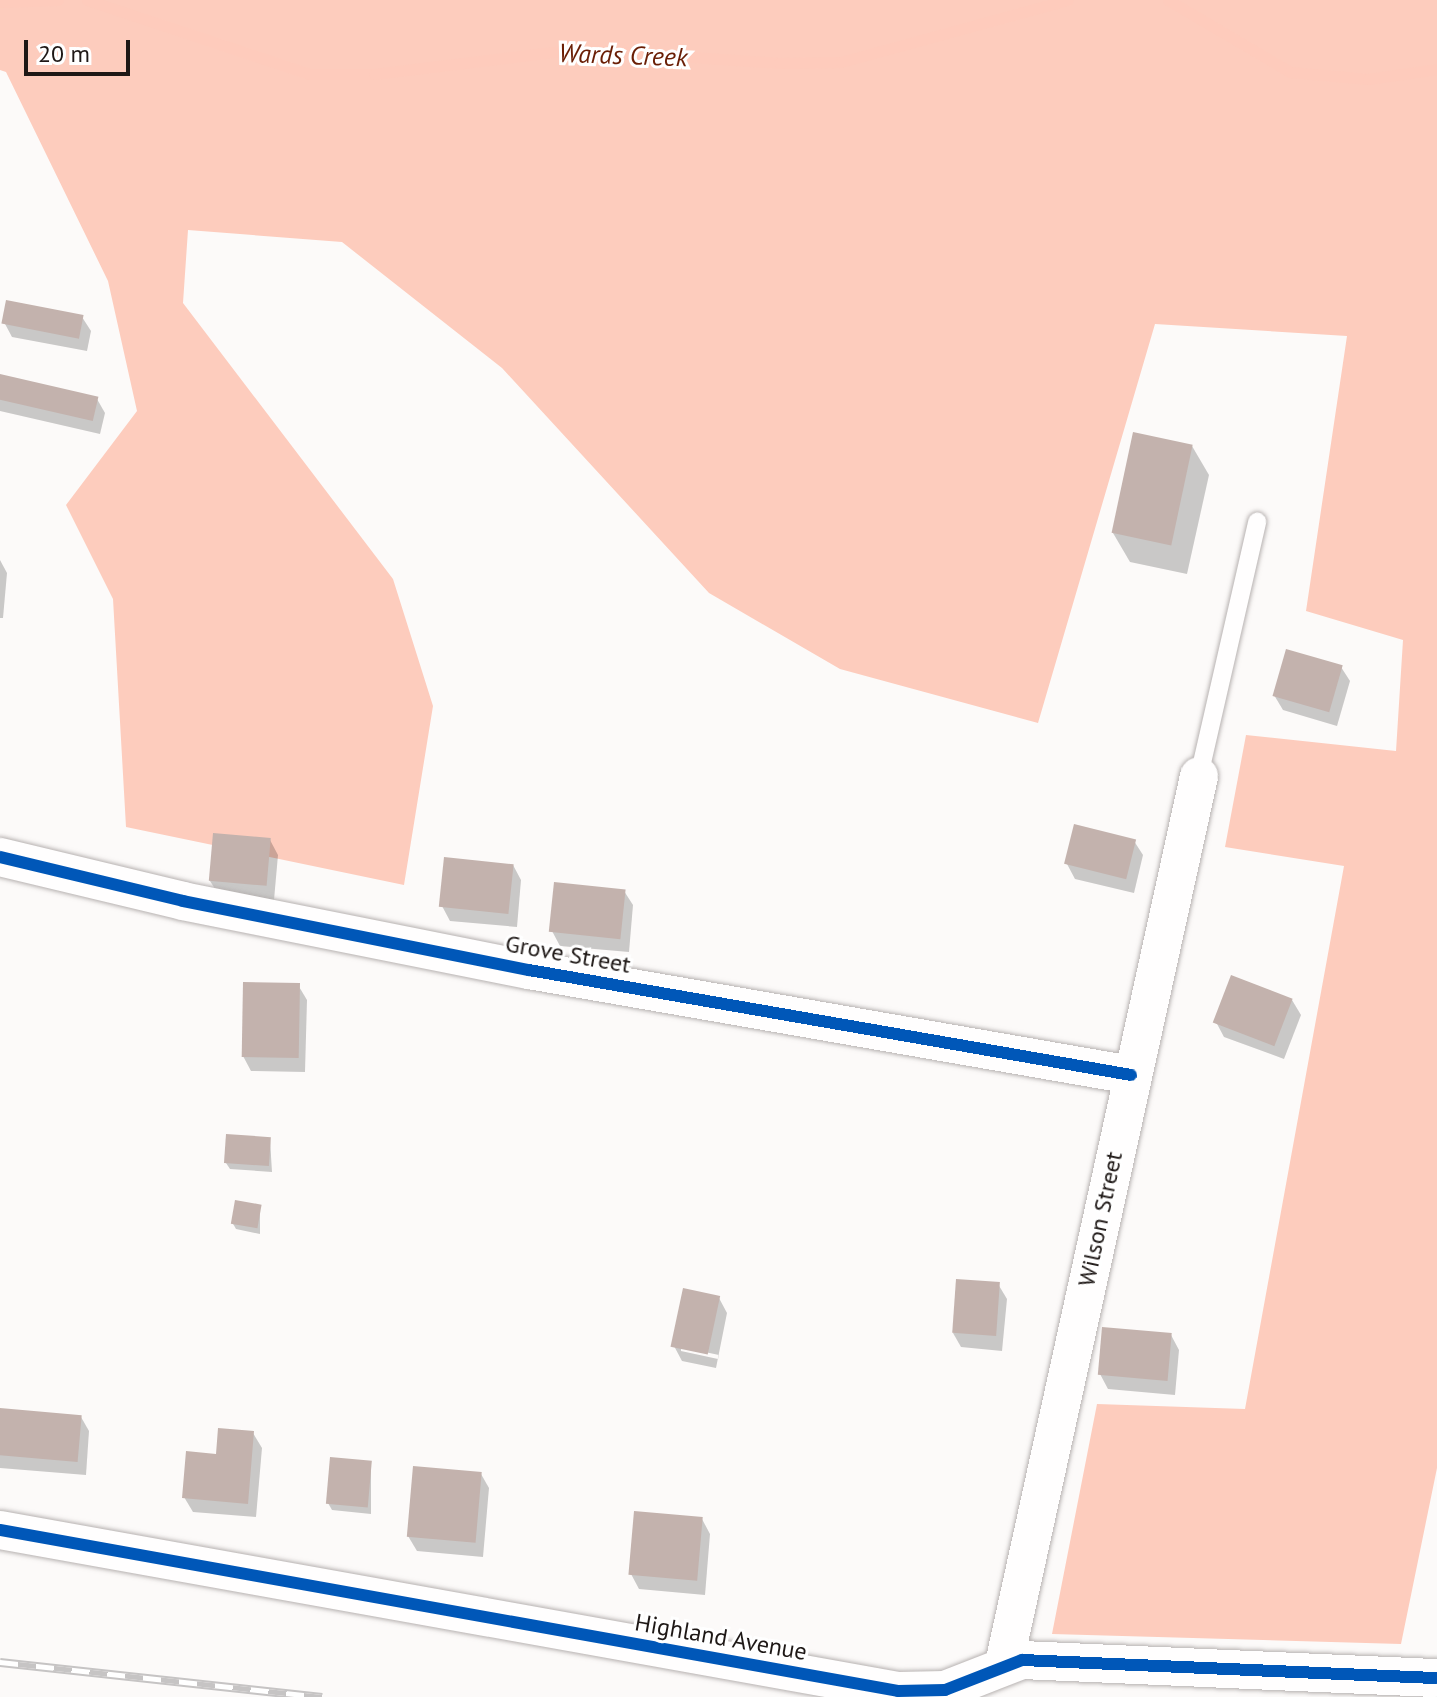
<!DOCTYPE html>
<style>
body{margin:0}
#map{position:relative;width:1437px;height:1697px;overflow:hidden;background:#fcfaf9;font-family:"PT Sans",sans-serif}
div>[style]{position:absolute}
.forest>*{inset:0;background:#fdccbd}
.shadow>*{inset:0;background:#0003}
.stream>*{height:11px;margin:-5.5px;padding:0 5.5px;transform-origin:5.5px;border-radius:5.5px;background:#fecbbc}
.building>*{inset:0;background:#c3b2ad;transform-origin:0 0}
.roads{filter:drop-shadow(0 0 2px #b7b2b1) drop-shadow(0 0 2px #b7b2b1)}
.lane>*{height:18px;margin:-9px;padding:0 9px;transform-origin:9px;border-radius:9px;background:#fffefe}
.street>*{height:38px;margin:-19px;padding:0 19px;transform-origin:19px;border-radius:19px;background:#fffefe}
.rail>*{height:9px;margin-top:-4.5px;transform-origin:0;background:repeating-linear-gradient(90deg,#fff 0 18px,#c6c4c4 0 36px);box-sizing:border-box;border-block:2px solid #c6c4c4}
.cycleway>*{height:12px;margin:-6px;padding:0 6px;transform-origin:6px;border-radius:6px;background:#0057b8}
span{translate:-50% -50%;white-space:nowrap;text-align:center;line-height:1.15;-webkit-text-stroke:6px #fff;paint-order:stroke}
.street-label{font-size:24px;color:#1e1816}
.water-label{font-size:26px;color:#6a1e05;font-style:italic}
.scale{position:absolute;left:24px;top:40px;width:106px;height:36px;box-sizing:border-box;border:4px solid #1e1816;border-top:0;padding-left:10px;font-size:24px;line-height:28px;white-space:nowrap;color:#1e1816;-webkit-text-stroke:6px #fff;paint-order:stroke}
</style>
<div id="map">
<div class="forest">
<i style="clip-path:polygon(0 0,1437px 0,1437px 1468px,1401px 1644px,1052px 1634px,1097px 1404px,1245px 1409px,1344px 866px,1225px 847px,1246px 735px,1396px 751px,1403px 640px,1306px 611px,1347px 336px,1155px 324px,1038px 723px,840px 669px,709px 593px,502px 368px,342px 242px,188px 230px,183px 303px,393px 579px,433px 706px,404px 885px,126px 827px,113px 599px,66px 505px,137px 411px,108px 281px,6px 72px,0 70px)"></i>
</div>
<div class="shadow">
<i style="clip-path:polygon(82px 317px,91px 331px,87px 351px,12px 337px,4px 322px)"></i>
<i style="clip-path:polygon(0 376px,97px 399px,105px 413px,100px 434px,0 411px)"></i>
<i style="clip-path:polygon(1192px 446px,1209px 475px,1187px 574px,1130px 562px,1113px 533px)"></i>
<i style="clip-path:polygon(0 560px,7px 573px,3px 618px,0 618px)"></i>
<i style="clip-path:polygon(1341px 667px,1350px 681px,1337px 726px,1283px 710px,1274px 695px)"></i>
<i style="clip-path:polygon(270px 840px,278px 855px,274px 900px,219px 895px,210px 881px)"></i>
<i style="clip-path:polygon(1134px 841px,1143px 855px,1134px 893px,1075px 879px,1067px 864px)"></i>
<i style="clip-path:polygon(513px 865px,521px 880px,517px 927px,450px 921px,442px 906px)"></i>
<i style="clip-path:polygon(624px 891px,633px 905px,629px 952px,560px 946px,552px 931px)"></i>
<i style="clip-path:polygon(298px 985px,307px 1000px,305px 1072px,251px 1071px,243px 1056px)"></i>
<i style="clip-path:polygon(1292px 1000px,1301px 1015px,1284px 1059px,1224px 1037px,1216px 1022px)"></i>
<i style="clip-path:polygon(270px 1139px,272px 1172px,230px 1169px,226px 1163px)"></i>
<i style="clip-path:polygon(260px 1207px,260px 1234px,236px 1229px,232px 1222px)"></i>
<i style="clip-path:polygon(998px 1284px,1007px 1299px,1002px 1351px,961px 1347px,953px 1333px)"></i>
<i style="clip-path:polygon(evenodd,719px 1298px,727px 1313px,716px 1368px,682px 1361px,674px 1346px,719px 1298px,681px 1347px,719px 1355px,718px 1359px,681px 1351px,681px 1347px)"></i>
<i style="clip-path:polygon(1171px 1335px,1179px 1350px,1175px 1395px,1108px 1389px,1100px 1374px)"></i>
<i style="clip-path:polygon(0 1410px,81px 1417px,89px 1431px,86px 1475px,0 1468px)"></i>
<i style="clip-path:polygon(253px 1433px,262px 1448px,256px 1517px,193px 1512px,184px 1497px,218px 1456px)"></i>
<i style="clip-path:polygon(371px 1463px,371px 1514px,332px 1510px,328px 1503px)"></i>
<i style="clip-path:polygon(481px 1474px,489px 1488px,483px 1557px,417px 1551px,408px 1536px)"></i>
<i style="clip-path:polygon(702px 1519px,710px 1534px,705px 1595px,639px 1589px,631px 1574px)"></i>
</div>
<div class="stream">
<i style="left:87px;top:0;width:234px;rotate:18.4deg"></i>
<i style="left:309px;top:74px;width:65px"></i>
<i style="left:374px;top:74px;width:206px;rotate:-7deg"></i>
<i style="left:578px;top:49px;width:201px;rotate:4deg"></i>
<i style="left:779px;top:63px;width:62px;rotate:-0.9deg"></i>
<i style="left:841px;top:62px;width:235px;rotate:-15.3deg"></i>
<i style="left:1168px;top:0;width:142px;rotate:30.5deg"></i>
<i style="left:1290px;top:72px;width:78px;rotate:5.1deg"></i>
<i style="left:1368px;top:79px;width:70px;rotate:-8.2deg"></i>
<i style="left:0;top:2px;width:58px;rotate:-2deg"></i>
</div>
<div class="building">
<i style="left:6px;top:300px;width:79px;height:24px;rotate:11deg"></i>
<i style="left:0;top:374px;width:101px;height:25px;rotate:13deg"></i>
<i style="left:1133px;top:432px;width:61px;height:103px;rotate:12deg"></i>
<i style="left:1286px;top:649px;width:59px;height:49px;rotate:16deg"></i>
<i style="left:1074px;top:824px;width:64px;height:41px;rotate:14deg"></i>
<i style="left:213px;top:833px;width:58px;height:48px;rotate:5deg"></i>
<i style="left:444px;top:857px;width:70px;height:50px;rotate:6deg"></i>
<i style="left:554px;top:882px;width:72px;height:50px;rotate:6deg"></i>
<i style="left:1231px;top:975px;width:66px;height:51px;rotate:21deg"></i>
<i style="left:243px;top:982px;width:57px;height:75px;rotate:1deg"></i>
<i style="left:226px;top:1134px;width:45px;height:29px;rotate:4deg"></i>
<i style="left:235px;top:1200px;width:27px;height:24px;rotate:10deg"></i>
<i style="left:956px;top:1279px;width:44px;height:54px;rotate:4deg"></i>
<i style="left:683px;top:1288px;width:38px;height:60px;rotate:12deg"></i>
<i style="left:1102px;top:1327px;width:70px;height:48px;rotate:5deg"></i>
<i style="left:0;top:1408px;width:82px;height:47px;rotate:5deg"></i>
<i style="clip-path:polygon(218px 1428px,254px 1431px,248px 1504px,182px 1498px,186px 1451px,216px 1454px)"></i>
<i style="left:330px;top:1457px;width:42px;height:47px;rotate:5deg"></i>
<i style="left:413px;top:1466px;width:69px;height:71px;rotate:5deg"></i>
<i style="left:634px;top:1511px;width:69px;height:64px;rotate:5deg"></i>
</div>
<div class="roads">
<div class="lane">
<i style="left:1199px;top:776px;width:261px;rotate:-77.1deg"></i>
</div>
<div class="street">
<i style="left:0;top:857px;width:188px;rotate:13.5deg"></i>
<i style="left:183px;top:901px;width:353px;rotate:11.3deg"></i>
<i style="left:529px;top:970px;width:611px;rotate:9.89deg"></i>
<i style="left:0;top:1530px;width:912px;rotate:10.16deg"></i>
<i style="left:898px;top:1691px;width:47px;rotate:-1.2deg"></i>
<i style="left:945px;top:1690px;width:83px;rotate:-21.3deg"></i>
<i style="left:1022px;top:1660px;width:415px;rotate:2.5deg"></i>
<i style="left:1004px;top:1664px;width:909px;rotate:-77.61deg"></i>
</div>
</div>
<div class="rail">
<i style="left:0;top:1662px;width:324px;rotate:6.2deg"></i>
</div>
<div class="cycleway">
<i style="left:0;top:857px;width:188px;rotate:13.5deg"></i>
<i style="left:183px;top:901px;width:353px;rotate:11.3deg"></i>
<i style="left:529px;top:970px;width:611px;rotate:9.89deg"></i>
<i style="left:0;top:1530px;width:912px;rotate:10.16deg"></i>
<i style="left:898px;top:1691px;width:47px;rotate:-1.2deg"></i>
<i style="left:945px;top:1690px;width:83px;rotate:-21.3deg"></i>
<i style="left:1022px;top:1660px;width:415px;rotate:2.5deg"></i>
</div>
<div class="street-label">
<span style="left:568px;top:954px;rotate:10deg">Grove Street</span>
<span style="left:1100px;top:1219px;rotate:-78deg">Wilson Street</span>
<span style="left:721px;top:1637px;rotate:10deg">Highland Avenue</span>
</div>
<div class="water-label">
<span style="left:623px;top:55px;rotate:2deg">Wards Creek</span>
</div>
<div class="scale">20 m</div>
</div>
